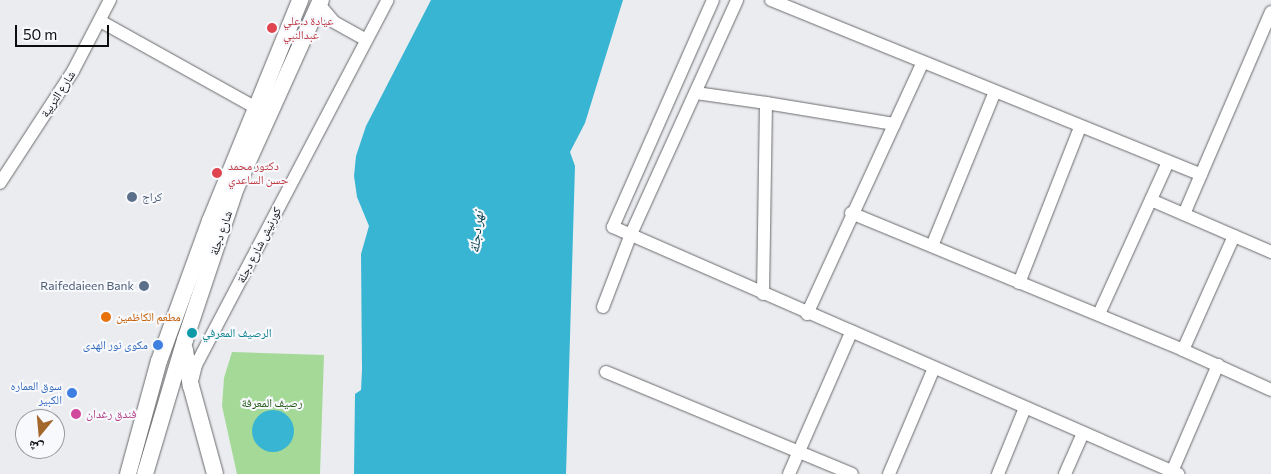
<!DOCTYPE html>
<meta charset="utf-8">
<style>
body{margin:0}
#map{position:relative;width:1271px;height:474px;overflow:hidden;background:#ebecef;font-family:Commissioner,"Noto Naskh Arabic",sans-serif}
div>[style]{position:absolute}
.green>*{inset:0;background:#a4d998}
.water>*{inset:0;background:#37b5d3}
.round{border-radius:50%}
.roads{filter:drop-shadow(0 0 1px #696a6d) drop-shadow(0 0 1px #696a6d)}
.minor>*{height:12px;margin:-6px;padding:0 6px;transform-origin:6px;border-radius:6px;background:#fff}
.major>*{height:16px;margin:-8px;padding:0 8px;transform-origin:8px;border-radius:8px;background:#fff}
.dots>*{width:14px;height:14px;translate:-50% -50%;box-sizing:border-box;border:2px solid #f8f9fd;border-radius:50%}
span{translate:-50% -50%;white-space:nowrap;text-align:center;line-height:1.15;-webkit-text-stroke:4px #f8f9fd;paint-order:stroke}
.health-label{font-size:12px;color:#be3a42}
.left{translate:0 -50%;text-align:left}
.street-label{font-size:12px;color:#0d0d0e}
.service-label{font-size:12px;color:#4e5e75}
.right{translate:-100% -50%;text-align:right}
.food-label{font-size:12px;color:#c56008}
.culture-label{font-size:12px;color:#0d838f}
.shop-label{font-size:12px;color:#366cbe}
.park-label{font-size:12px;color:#205711}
.hotel-label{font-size:12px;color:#b23c85}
.water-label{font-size:14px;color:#0c4350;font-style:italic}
.north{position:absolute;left:15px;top:409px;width:50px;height:50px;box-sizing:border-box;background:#f8f9fd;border:1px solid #9a9b9d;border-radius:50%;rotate:197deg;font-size:14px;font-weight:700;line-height:20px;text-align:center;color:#0d0d0e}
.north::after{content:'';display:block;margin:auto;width:18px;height:22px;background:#a4672b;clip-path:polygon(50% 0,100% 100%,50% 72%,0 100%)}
.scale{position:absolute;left:15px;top:25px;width:94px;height:22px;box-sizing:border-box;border:2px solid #0d0d0e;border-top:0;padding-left:6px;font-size:15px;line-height:18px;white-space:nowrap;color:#0d0d0e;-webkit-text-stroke:4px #f8f9fd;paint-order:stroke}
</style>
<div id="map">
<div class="green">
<i style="clip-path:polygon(232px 352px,324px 355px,320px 474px,237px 474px,222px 406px,224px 378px)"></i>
</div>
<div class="water">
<i style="clip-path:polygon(431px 0,623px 0,585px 123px,570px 152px,575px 166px,566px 474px,354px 474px,355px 394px,361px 390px,362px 370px,361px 254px,369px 226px,357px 197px,354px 176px,356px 156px,366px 126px)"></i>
<i class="round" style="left:252px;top:410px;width:42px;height:42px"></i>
</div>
<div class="roads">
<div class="minor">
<i style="left:713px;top:0;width:248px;rotate:113.8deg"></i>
<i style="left:613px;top:227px;width:617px;rotate:23.61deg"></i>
<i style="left:771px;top:0;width:464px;rotate:22.1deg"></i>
<i style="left:319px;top:4px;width:23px;rotate:50deg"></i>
<i style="left:334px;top:22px;width:37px;rotate:29deg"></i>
<i style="left:100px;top:21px;width:179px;rotate:29.1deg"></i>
<i style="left:696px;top:93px;width:71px;rotate:8.1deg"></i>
<i style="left:766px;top:103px;width:191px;rotate:90.9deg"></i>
<i style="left:766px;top:103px;width:130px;rotate:9.3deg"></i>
<i style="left:0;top:183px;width:134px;rotate:-56.9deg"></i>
<i style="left:73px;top:71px;width:80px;rotate:-62.5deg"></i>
<i style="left:1151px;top:200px;width:131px;rotate:23.4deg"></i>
<i style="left:851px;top:213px;width:359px;rotate:22.4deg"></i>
<i style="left:1183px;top:350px;width:97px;rotate:24.4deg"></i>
<i style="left:1184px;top:214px;width:220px;rotate:-66.7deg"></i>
<i style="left:932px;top:246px;width:166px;rotate:-67.8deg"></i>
<i style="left:1019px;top:283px;width:168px;rotate:-68.6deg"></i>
<i style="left:603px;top:307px;width:78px;rotate:-69deg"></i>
<i style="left:631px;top:234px;width:257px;rotate:-65.6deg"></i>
<i style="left:807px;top:314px;width:277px;rotate:-65.3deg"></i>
<i style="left:1099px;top:314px;width:167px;rotate:-65.6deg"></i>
<i style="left:1183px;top:350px;width:125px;rotate:-65.9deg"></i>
<i style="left:606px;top:372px;width:266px;rotate:22.5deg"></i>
<i style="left:192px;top:381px;width:16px;rotate:-76deg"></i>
<i style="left:196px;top:365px;width:412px;rotate:-62.3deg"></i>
<i style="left:789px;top:474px;width:154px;rotate:-66.3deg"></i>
<i style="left:889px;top:474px;width:115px;rotate:-67deg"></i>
<i style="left:998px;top:474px;width:71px;rotate:-67.8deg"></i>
<i style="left:1065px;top:474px;width:45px;rotate:-66.3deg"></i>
<i style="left:1171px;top:474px;width:119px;rotate:-66.7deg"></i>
</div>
<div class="major">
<i style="left:185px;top:350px;width:36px;rotate:81deg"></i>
<i style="left:191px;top:386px;width:91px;rotate:74.7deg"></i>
<i style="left:128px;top:474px;width:117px;rotate:-74.7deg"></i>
<i style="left:159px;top:361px;width:149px;rotate:-70deg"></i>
<i style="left:210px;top:221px;width:239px;rotate:-67.8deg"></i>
<i style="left:145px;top:474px;width:140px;rotate:-73.4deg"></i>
<i style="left:185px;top:340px;width:160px;rotate:-71.5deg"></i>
<i style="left:236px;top:188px;width:206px;rotate:-65.7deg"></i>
</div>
</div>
<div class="dots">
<i style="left:272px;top:28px;background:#e0444e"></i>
<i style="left:217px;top:173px;background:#e0444e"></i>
<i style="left:132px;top:197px;background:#5c6f8a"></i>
<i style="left:144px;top:286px;background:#5c6f8a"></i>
<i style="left:106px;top:317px;background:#e8710a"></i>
<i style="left:192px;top:333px;background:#0f9aa8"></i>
<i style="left:158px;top:345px;background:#3f7fe0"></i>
<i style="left:72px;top:393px;background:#3f7fe0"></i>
<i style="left:76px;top:414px;background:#d1479c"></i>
</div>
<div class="health-label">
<span class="left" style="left:283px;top:28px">عيادة د.علي<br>عبدالنبي</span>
<span class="left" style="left:228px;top:173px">دكتور محمد<br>حسن الساعدي</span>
</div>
<div class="street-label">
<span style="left:58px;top:94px;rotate:-57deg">شارع التربية</span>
<span style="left:221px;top:233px;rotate:-71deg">شارع دجلة</span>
<span style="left:259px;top:245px;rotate:-63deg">كورنيش شارع دجلة</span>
</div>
<div class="service-label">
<span class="left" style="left:142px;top:197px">كراج</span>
<span class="right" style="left:134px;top:286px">Raifedaieen Bank</span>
</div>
<div class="food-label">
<span class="left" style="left:116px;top:317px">مطعم الكاظمين</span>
</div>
<div class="culture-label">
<span class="left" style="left:202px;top:333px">الرصيف المعرفي</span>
</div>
<div class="shop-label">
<span class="right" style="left:148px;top:345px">مكوى نور الهدى</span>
<span class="right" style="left:62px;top:393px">سوق العماره<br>الكبير</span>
</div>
<div class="park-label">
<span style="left:272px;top:403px">رصيف المعرفة</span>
</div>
<div class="hotel-label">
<span class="left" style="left:86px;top:414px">فندق رغدان</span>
</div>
<div class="water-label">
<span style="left:476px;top:232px;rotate:-84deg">نهر دجلة</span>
</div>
<div class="north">ش</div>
<div class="scale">50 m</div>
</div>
